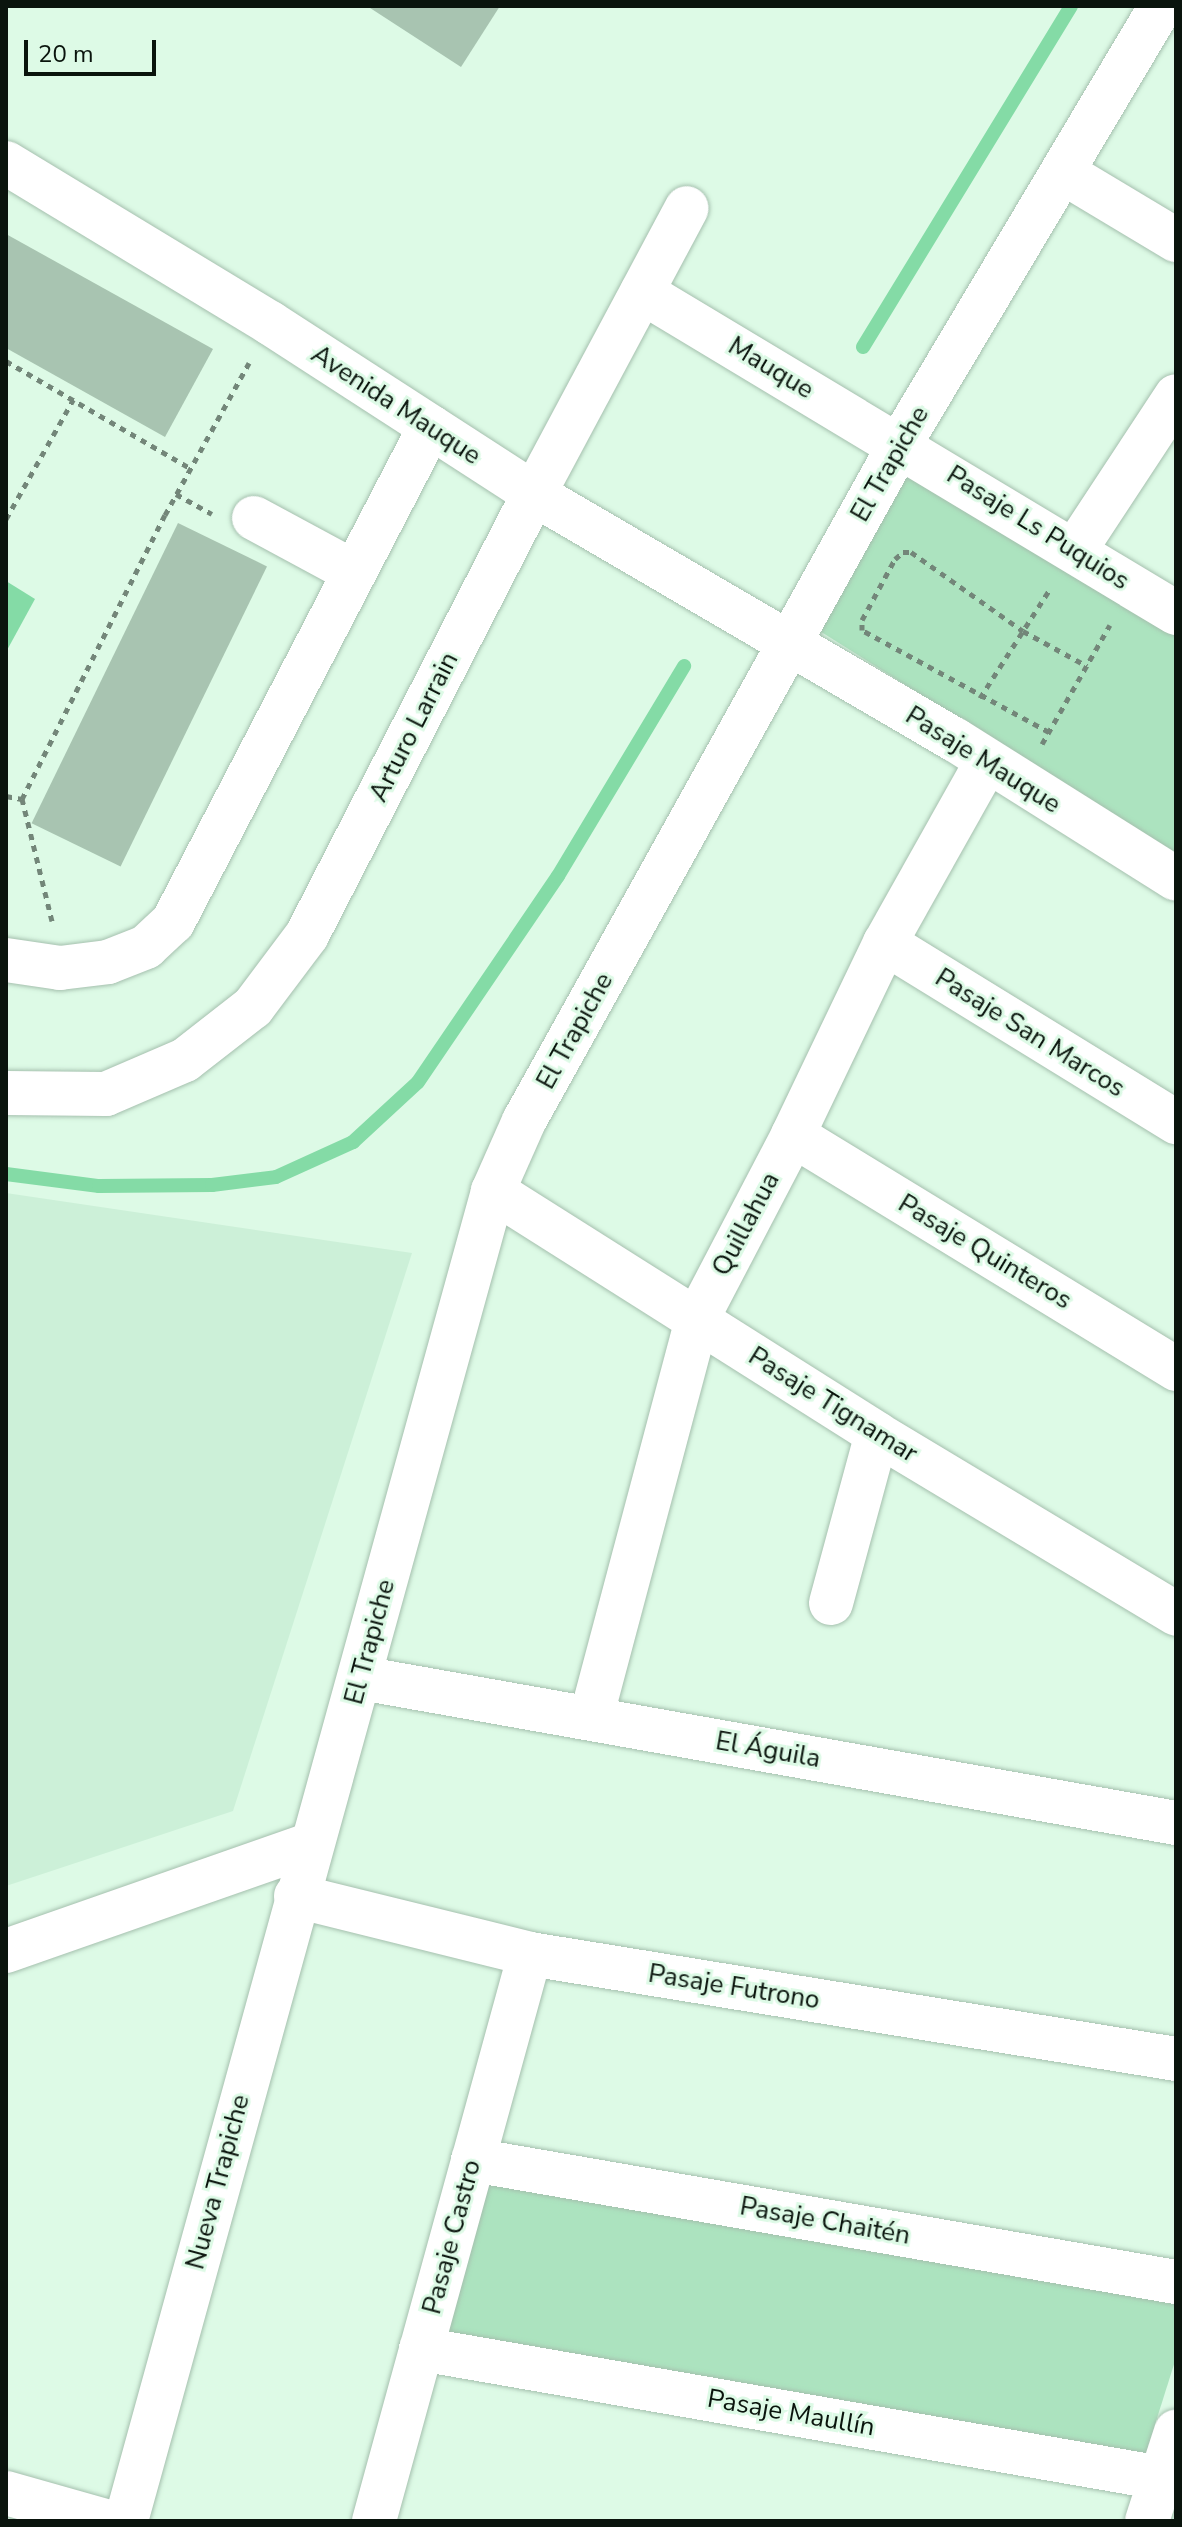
<!DOCTYPE html>
<meta charset="utf-8">
<style>
body{margin:0}
#map{position:relative;width:1182px;height:2527px;overflow:hidden;background:#ddfae6;font-family:"Nunito Sans",sans-serif}
div>[style]{position:absolute}
.built>*{inset:0;background:#ccf0d8}
.green>*{inset:0;background:#ace3bf}
.water>*{inset:0;background:#84dba6}
.stream>*{height:14px;margin:-7px;padding:0 7px;transform-origin:7px;border-radius:7px;background:#84dba6}
.building>*{inset:0;background:#a8c4b1;transform-origin:0 0}
.path>*{height:5px;margin-top:-2.5px;transform-origin:0;background:repeating-linear-gradient(90deg,#738679 0 6px,transparent 0 12px)}
.roads{filter:drop-shadow(0 0 2px #a5c0ae) drop-shadow(0 0 2px #a5c0ae)}
.minor>*{height:44px;margin:-22px;padding:0 22px;transform-origin:22px;border-radius:22px;background:#fff}
span{translate:-50% -50%;white-space:nowrap;text-align:center;line-height:1.15;-webkit-text-stroke:6px #ddfae6;paint-order:stroke}
.street-label{font-size:26px;color:#0a140d}
.frame{position:absolute;inset:0;border:8px solid #0a140d;pointer-events:none}
.scale{position:absolute;left:24px;top:40px;width:132px;height:36px;box-sizing:border-box;border:4px solid #0a140d;border-top:0;padding-left:10px;font-size:24px;line-height:28px;white-space:nowrap;color:#0a140d;-webkit-text-stroke:6px #ddfae6;paint-order:stroke}
</style>
<div id="map">
<div class="built">
<i style="clip-path:polygon(6px 1193px,412px 1253px,233px 1811px,6px 1886px)"></i>
</div>
<div class="green">
<i style="clip-path:polygon(911px 462px,1176px 626px,1176px 855px,815px 628px)"></i>
<i style="clip-path:polygon(482px 2182px,1176px 2300px,1176px 2358px,1146px 2453px,446px 2341px)"></i>
</div>
<div class="water">
<i style="clip-path:polygon(6px 581px,35px 599px,6px 652px)"></i>
</div>
<div class="stream">
<i style="left:863px;top:347px;width:399px;rotate:-58.6deg"></i>
<i style="left:6px;top:1174px;width:94px;rotate:7.4deg"></i>
<i style="left:99px;top:1186px;width:113px;rotate:-0.5deg"></i>
<i style="left:212px;top:1185px;width:64px;rotate:-7.1deg"></i>
<i style="left:276px;top:1177px;width:85px;rotate:-24.4deg"></i>
<i style="left:353px;top:1142px;width:88px;rotate:-42.7deg"></i>
<i style="left:418px;top:1082px;width:249px;rotate:-55.8deg"></i>
<i style="left:558px;top:876px;width:245px;rotate:-59deg"></i>
</div>
<div class="building">
<i style="clip-path:polygon(367px 6px,500px 6px,461px 67px)"></i>
<i style="clip-path:polygon(6px 234px,213px 349px,165px 437px,6px 348px)"></i>
<i style="left:178px;top:523px;width:99px;height:334px;rotate:26deg"></i>
</div>
<div class="path">
<i style="left:6px;top:361px;width:213px;rotate:30.2deg"></i>
<i style="left:176px;top:494px;width:41px;rotate:29.1deg"></i>
<i style="left:6px;top:519px;width:137px;rotate:-60.6deg"></i>
<i style="left:980px;top:698px;width:130px;rotate:-57.3deg"></i>
<i style="left:1049px;top:732px;width:213px;rotate:-151.4deg"></i>
<i style="left:862px;top:630px;width:10px;rotate:-90deg"></i>
<i style="left:862px;top:620px;width:69px;rotate:-61.6deg"></i>
<i style="left:895px;top:559px;width:11px;rotate:-41deg"></i>
<i style="left:903px;top:552px;width:8px"></i>
<i style="left:911px;top:552px;width:137px;rotate:35.2deg"></i>
<i style="left:1023px;top:631px;width:73px;rotate:28.7deg"></i>
<i style="left:1042px;top:744px;width:137px;rotate:-60.3deg"></i>
<i style="left:6px;top:796px;width:16px;rotate:11deg"></i>
<i style="left:52px;top:921px;width:126px;rotate:-103.8deg"></i>
<i style="left:22px;top:799px;width:318px;rotate:-63.3deg"></i>
<i style="left:165px;top:515px;width:174px;rotate:-61.1deg"></i>
</div>
<div class="roads">
<div class="minor">
<i style="left:6px;top:163px;width:309px;rotate:31.2deg"></i>
<i style="left:270px;top:323px;width:315px;rotate:32.9deg"></i>
<i style="left:534px;top:494px;width:486px;rotate:30.3deg"></i>
<i style="left:954px;top:739px;width:262px;rotate:32.2deg"></i>
<i style="left:1064px;top:173px;width:131px;rotate:30.9deg"></i>
<i style="left:642px;top:292px;width:623px;rotate:31.01deg"></i>
<i style="left:254px;top:518px;width:114px;rotate:28.4deg"></i>
<i style="left:1075px;top:550px;width:184px;rotate:-56.7deg"></i>
<i style="left:885px;top:943px;width:342px;rotate:31.6deg"></i>
<i style="left:6px;top:960px;width:55px;rotate:8.4deg"></i>
<i style="left:60px;top:968px;width:48px;rotate:-7.1deg"></i>
<i style="left:108px;top:962px;width:41px;rotate:-21.5deg"></i>
<i style="left:146px;top:947px;width:37px;rotate:-43deg"></i>
<i style="left:173px;top:922px;width:558px;rotate:-62.56deg"></i>
<i style="left:6px;top:1093px;width:100px;rotate:0.6deg"></i>
<i style="left:106px;top:1094px;width:86px;rotate:-23.3deg"></i>
<i style="left:185px;top:1060px;width:86px;rotate:-37.9deg"></i>
<i style="left:253px;top:1007px;width:90px;rotate:-53.1deg"></i>
<i style="left:307px;top:935px;width:496px;rotate:-62.8deg"></i>
<i style="left:534px;top:494px;width:324px;rotate:-61.9deg"></i>
<i style="left:793px;top:1135px;width:449px;rotate:31.4deg"></i>
<i style="left:493px;top:1191px;width:454px;rotate:32.3deg"></i>
<i style="left:877px;top:1434px;width:349px;rotate:31deg"></i>
<i style="left:831px;top:1603px;width:175px;rotate:-74.8deg"></i>
<i style="left:361px;top:1678px;width:828px;rotate:10.09deg"></i>
<i style="left:591px;top:1718px;width:413px;rotate:-75.1deg"></i>
<i style="left:697px;top:1319px;width:208px;rotate:-62.4deg"></i>
<i style="left:793px;top:1135px;width:213px;rotate:-64.4deg"></i>
<i style="left:885px;top:943px;width:206px;rotate:-60.7deg"></i>
<i style="left:296px;top:1896px;width:241px;rotate:13.9deg"></i>
<i style="left:530px;top:1954px;width:654px;rotate:9.23deg"></i>
<i style="left:6px;top:1951px;width:323px;rotate:-19.3deg"></i>
<i style="left:473px;top:2160px;width:714px;rotate:9.85deg"></i>
<i style="left:421px;top:2349px;width:751px;rotate:9.89deg"></i>
<i style="left:6px;top:2493px;width:103px;rotate:15.8deg"></i>
<i style="left:126px;top:2521px;width:1380px;rotate:-74.57deg"></i>
<i style="left:493px;top:1191px;width:77px;rotate:-66.1deg"></i>
<i style="left:524px;top:1121px;width:774px;rotate:-60.95deg"></i>
<i style="left:900px;top:444px;width:510px;rotate:-59.21deg"></i>
<i style="left:374px;top:2521px;width:588px;rotate:-74.62deg"></i>
<i style="left:1147px;top:2521px;width:94px;rotate:-72deg"></i>
</div>
</div>
<div class="street-label">
<span style="left:771px;top:368px;rotate:31deg">Mauque</span>
<span style="left:396px;top:405px;rotate:33deg">Avenida Mauque</span>
<span style="left:890px;top:464px;rotate:-60deg">El Trapiche</span>
<span style="left:1038px;top:528px;rotate:32deg">Pasaje Ls Puquios</span>
<span style="left:414px;top:727px;rotate:-63deg">Arturo Larrain</span>
<span style="left:983px;top:760px;rotate:32deg">Pasaje Mauque</span>
<span style="left:575px;top:1031px;rotate:-61deg">El Trapiche</span>
<span style="left:1030px;top:1033px;rotate:32deg">Pasaje San Marcos</span>
<span style="left:746px;top:1224px;rotate:-62deg">Quillahua</span>
<span style="left:985px;top:1252px;rotate:31deg">Pasaje Quinteros</span>
<span style="left:833px;top:1405px;rotate:32deg">Pasaje Tignamar</span>
<span style="left:370px;top:1642px;rotate:-75deg">El Trapiche</span>
<span style="left:768px;top:1750px;rotate:10deg">El Águila</span>
<span style="left:734px;top:1987px;rotate:9deg">Pasaje Futrono</span>
<span style="left:218px;top:2182px;rotate:-75deg">Nueva Trapiche</span>
<span style="left:825px;top:2221px;rotate:10deg">Pasaje Chaitén</span>
<span style="left:452px;top:2237px;rotate:-75deg">Pasaje Castro</span>
<span style="left:791px;top:2413px;rotate:10deg">Pasaje Maullín</span>
</div>
<div class="frame"></div>
<div class="scale">20 m</div>
</div>
